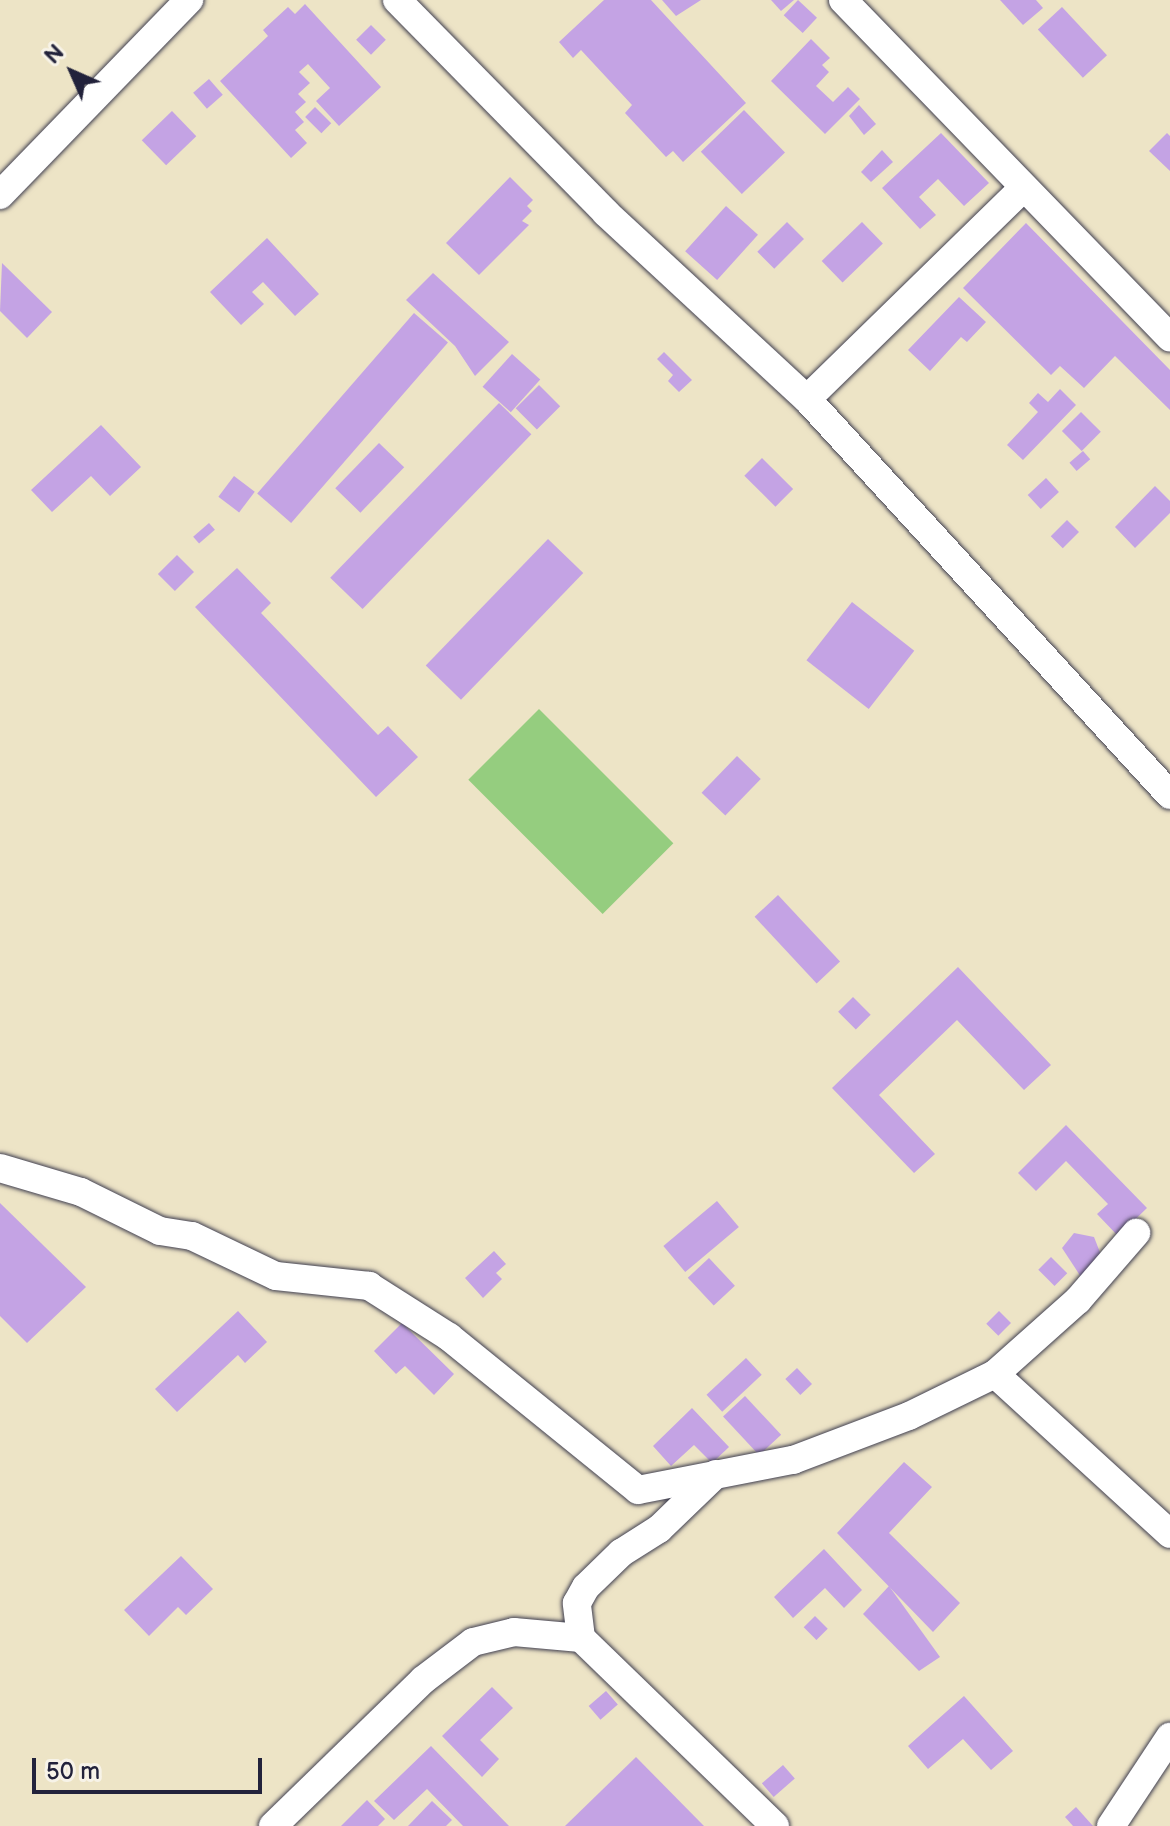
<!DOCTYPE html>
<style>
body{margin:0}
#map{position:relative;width:1170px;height:1826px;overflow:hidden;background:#ede4c6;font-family:"Balsamiq Sans",sans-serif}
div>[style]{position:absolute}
.green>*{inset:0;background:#95cd7f;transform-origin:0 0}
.building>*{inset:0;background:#c4a3e4;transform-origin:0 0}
.roads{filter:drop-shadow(0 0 2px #403f50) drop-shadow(0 0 2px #403f50)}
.minor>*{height:28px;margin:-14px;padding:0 14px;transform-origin:14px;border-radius:14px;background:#fff}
span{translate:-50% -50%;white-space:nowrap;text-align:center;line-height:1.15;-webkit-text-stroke:6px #f7f3e8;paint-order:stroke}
.north{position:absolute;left:32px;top:32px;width:80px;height:80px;-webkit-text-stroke:6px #f7f3e8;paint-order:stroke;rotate:315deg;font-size:22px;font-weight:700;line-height:32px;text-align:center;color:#22223b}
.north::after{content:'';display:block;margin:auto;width:28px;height:36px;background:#22223b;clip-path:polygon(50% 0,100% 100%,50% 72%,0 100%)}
.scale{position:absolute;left:32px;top:1758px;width:230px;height:36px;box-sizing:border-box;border:4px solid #22223b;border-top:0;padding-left:10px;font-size:24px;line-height:28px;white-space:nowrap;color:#22223b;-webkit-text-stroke:6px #f7f3e8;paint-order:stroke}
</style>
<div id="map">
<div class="green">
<i style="left:539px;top:709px;width:190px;height:100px;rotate:45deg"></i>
</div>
<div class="building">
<i style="clip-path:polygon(604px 0,651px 0,746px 103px,683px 162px,673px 151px,666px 157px,625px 113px,632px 105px,581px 50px,573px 58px,559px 42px)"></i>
<i style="clip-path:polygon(662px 0,701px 0,676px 16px)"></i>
<i style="clip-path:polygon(771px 0,794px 0,781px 11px)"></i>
<i style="left:798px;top:0;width:26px;height:21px;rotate:43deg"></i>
<i style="clip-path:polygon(1000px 0,1036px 0,1043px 8px,1023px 25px)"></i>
<i style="clip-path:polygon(305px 4px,381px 87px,339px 126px,316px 101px,330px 88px,308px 64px,299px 72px,310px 83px,298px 94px,306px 102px,295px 112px,304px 122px,295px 130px,307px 143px,291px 158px,220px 81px,268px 36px,263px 30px,288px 7px,295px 14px)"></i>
<i style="left:1062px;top:7px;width:66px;height:33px;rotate:47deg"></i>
<i style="left:371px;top:25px;width:21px;height:21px;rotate:45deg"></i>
<i style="clip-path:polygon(811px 39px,830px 58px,822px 65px,829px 72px,816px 86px,833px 102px,848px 87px,860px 99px,825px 134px,771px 81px)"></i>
<i style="left:209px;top:79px;width:21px;height:21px;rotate:49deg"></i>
<i style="clip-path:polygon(859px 105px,876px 124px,864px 135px,849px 116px)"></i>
<i style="left:315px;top:107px;width:23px;height:14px;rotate:45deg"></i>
<i style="left:744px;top:110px;width:59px;height:60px;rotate:46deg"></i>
<i style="left:172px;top:111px;width:35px;height:42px;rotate:46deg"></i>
<i style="clip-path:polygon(941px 133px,989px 183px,964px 206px,938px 179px,919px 197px,936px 215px,920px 229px,882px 188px)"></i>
<i style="clip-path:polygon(1167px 133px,1170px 136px,1170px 171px,1149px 151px)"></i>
<i style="clip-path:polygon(882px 150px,893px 162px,871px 182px,861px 172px)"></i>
<i style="clip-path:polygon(510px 177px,533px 200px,527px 206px,532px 211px,522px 221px,529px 225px,479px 275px,446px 243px)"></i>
<i style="left:726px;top:206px;width:43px;height:61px;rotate:42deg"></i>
<i style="left:787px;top:222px;width:24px;height:42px;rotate:45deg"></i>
<i style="left:862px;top:222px;width:30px;height:56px;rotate:46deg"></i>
<i style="clip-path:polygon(1026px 223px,1170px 370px,1170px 410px,1115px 356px,1084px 388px,1060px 366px,1051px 375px,963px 288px)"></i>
<i style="clip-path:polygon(267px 238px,319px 294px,295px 316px,263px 282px,252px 292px,264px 304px,241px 325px,210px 292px)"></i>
<i style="clip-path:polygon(2px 263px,52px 312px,27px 338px,0 311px)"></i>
<i style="clip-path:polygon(433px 273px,509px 342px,475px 376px,455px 346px,406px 300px)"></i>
<i style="clip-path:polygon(959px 297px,986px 322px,967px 342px,961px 337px,930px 371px,908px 350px)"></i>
<i style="left:414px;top:313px;width:45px;height:239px;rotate:41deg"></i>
<i style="clip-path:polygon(664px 352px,692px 380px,679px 392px,668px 381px,673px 375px,657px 359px)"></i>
<i style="left:512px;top:354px;width:38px;height:44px;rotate:42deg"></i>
<i style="left:539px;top:385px;width:30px;height:33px;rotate:45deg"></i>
<i style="clip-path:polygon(1060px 389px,1076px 405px,1023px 460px,1007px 445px,1038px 412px,1029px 403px,1038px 393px,1048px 402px)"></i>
<i style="left:499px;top:403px;width:45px;height:243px;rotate:44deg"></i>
<i style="left:1081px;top:412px;width:28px;height:27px;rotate:45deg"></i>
<i style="clip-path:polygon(101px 425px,141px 467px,110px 496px,91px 476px,52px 512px,31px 490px)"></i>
<i style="left:379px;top:443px;width:35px;height:63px;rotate:44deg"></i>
<i style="left:1083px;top:451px;width:11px;height:18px;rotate:49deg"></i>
<i style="left:762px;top:458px;width:44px;height:25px;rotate:45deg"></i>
<i style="left:234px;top:476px;width:26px;height:26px;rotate:37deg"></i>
<i style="left:1046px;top:478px;width:19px;height:25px;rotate:47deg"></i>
<i style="clip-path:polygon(1155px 486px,1170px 501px,1170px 513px,1135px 548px,1115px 527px)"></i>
<i style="left:1067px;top:520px;width:17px;height:23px;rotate:45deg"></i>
<i style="left:209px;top:523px;width:9px;height:21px;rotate:49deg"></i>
<i style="left:548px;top:539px;width:49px;height:176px;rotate:44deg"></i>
<i style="left:177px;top:555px;width:24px;height:27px;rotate:45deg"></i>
<i style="clip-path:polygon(237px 568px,271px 603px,261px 613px,378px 735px,388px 726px,418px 757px,376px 797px,195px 607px)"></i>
<i style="left:852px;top:602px;width:79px;height:74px;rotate:38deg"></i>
<i style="left:737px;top:756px;width:33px;height:51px;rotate:44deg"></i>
<i style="left:778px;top:895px;width:91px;height:32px;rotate:47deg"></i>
<i style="clip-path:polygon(958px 967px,1051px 1065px,1024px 1090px,957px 1020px,879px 1095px,935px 1154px,914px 1173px,832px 1088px)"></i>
<i style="left:853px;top:997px;width:25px;height:21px;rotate:45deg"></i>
<i style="clip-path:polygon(1066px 1125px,1147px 1208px,1118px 1236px,1097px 1214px,1108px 1204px,1066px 1161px,1036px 1191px,1018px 1173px)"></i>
<i style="left:717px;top:1201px;width:34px;height:70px;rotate:50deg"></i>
<i style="clip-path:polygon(0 1203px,86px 1287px,27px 1343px,0 1316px)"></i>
<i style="clip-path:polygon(1074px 1233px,1094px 1237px,1103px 1260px,1083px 1280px,1062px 1248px)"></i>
<i style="clip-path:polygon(494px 1251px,506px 1264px,496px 1273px,502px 1279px,483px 1298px,465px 1278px)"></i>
<i style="left:1051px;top:1257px;width:23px;height:18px;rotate:45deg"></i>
<i style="left:709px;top:1258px;width:38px;height:29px;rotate:47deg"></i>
<i style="clip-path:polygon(238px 1311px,267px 1342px,245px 1363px,238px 1355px,177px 1412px,155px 1389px)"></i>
<i style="left:999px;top:1311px;width:17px;height:18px;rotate:45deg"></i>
<i style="clip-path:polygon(402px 1323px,454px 1374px,434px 1395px,405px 1366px,396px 1374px,374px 1351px)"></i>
<i style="left:746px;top:1358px;width:23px;height:54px;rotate:47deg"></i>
<i style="left:797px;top:1368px;width:22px;height:16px;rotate:47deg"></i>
<i style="left:745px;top:1396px;width:53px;height:30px;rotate:47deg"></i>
<i style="clip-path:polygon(692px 1408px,729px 1447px,712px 1463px,694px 1445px,671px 1466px,653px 1446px)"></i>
<i style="clip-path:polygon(904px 1462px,932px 1487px,889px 1533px,960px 1603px,933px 1632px,837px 1533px)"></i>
<i style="clip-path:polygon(824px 1549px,862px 1590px,844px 1608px,825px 1588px,793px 1618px,774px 1597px)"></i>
<i style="clip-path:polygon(181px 1556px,213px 1589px,186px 1615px,178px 1607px,149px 1636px,124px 1610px)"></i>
<i style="clip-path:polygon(889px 1586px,940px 1657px,919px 1671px,863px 1614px)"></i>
<i style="left:815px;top:1616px;width:18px;height:16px;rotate:45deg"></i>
<i style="clip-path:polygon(492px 1687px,513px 1708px,480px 1740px,499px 1759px,482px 1777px,442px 1736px)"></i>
<i style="left:606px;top:1691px;width:18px;height:23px;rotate:49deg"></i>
<i style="clip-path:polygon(964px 1696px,1013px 1751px,991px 1770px,963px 1739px,928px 1769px,908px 1746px)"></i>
<i style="clip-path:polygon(431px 1746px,509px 1826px,463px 1826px,427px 1789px,394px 1820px,374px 1801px)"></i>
<i style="clip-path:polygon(636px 1757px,704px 1826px,565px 1826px)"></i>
<i style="left:783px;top:1765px;width:18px;height:28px;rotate:49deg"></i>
<i style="clip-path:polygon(367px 1800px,385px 1819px,378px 1826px,341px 1826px)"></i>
<i style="clip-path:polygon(432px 1801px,452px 1820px,446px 1826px,408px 1826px)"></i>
<i style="clip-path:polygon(1076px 1807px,1093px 1826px,1073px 1826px,1065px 1817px)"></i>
</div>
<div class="roads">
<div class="minor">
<i style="left:397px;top:0;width:298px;rotate:45.5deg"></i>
<i style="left:606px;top:213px;width:274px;rotate:42.8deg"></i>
<i style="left:807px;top:399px;width:537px;rotate:47.49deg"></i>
<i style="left:843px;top:0;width:470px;rotate:45.9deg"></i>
<i style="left:0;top:195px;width:272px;rotate:-45.9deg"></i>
<i style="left:807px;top:399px;width:302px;rotate:-44.3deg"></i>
<i style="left:0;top:1168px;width:84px;rotate:16.5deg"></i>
<i style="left:81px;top:1192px;width:88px;rotate:26.3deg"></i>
<i style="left:160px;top:1231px;width:32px;rotate:9deg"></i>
<i style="left:192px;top:1236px;width:93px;rotate:25.5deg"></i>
<i style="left:276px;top:1276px;width:94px;rotate:6.1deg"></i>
<i style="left:369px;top:1286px;width:95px;rotate:32.5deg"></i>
<i style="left:449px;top:1337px;width:243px;rotate:39deg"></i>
<i style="left:638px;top:1490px;width:158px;rotate:-11deg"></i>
<i style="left:793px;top:1460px;width:124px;rotate:-20.8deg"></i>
<i style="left:909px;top:1416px;width:96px;rotate:-26deg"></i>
<i style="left:995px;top:1374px;width:111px;rotate:-41.7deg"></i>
<i style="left:1078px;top:1300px;width:89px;rotate:-49.1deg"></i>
<i style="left:995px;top:1374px;width:237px;rotate:42.4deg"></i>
<i style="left:581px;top:1638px;width:35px;rotate:-97deg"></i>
<i style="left:577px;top:1603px;width:18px;rotate:-61deg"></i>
<i style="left:586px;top:1587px;width:49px;rotate:-44.2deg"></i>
<i style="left:621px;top:1553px;width:45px;rotate:-32.3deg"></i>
<i style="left:659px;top:1529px;width:79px;rotate:-44deg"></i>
<i style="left:273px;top:1826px;width:209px;rotate:-44.2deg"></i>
<i style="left:423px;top:1680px;width:63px;rotate:-37.2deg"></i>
<i style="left:473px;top:1642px;width:42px;rotate:-13.7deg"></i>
<i style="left:514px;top:1632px;width:67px;rotate:5.1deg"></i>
<i style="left:581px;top:1638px;width:270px;rotate:44.1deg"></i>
<i style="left:1111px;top:1826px;width:107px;rotate:-56.5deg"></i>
</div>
</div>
<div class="north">N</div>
<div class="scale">50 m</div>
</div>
